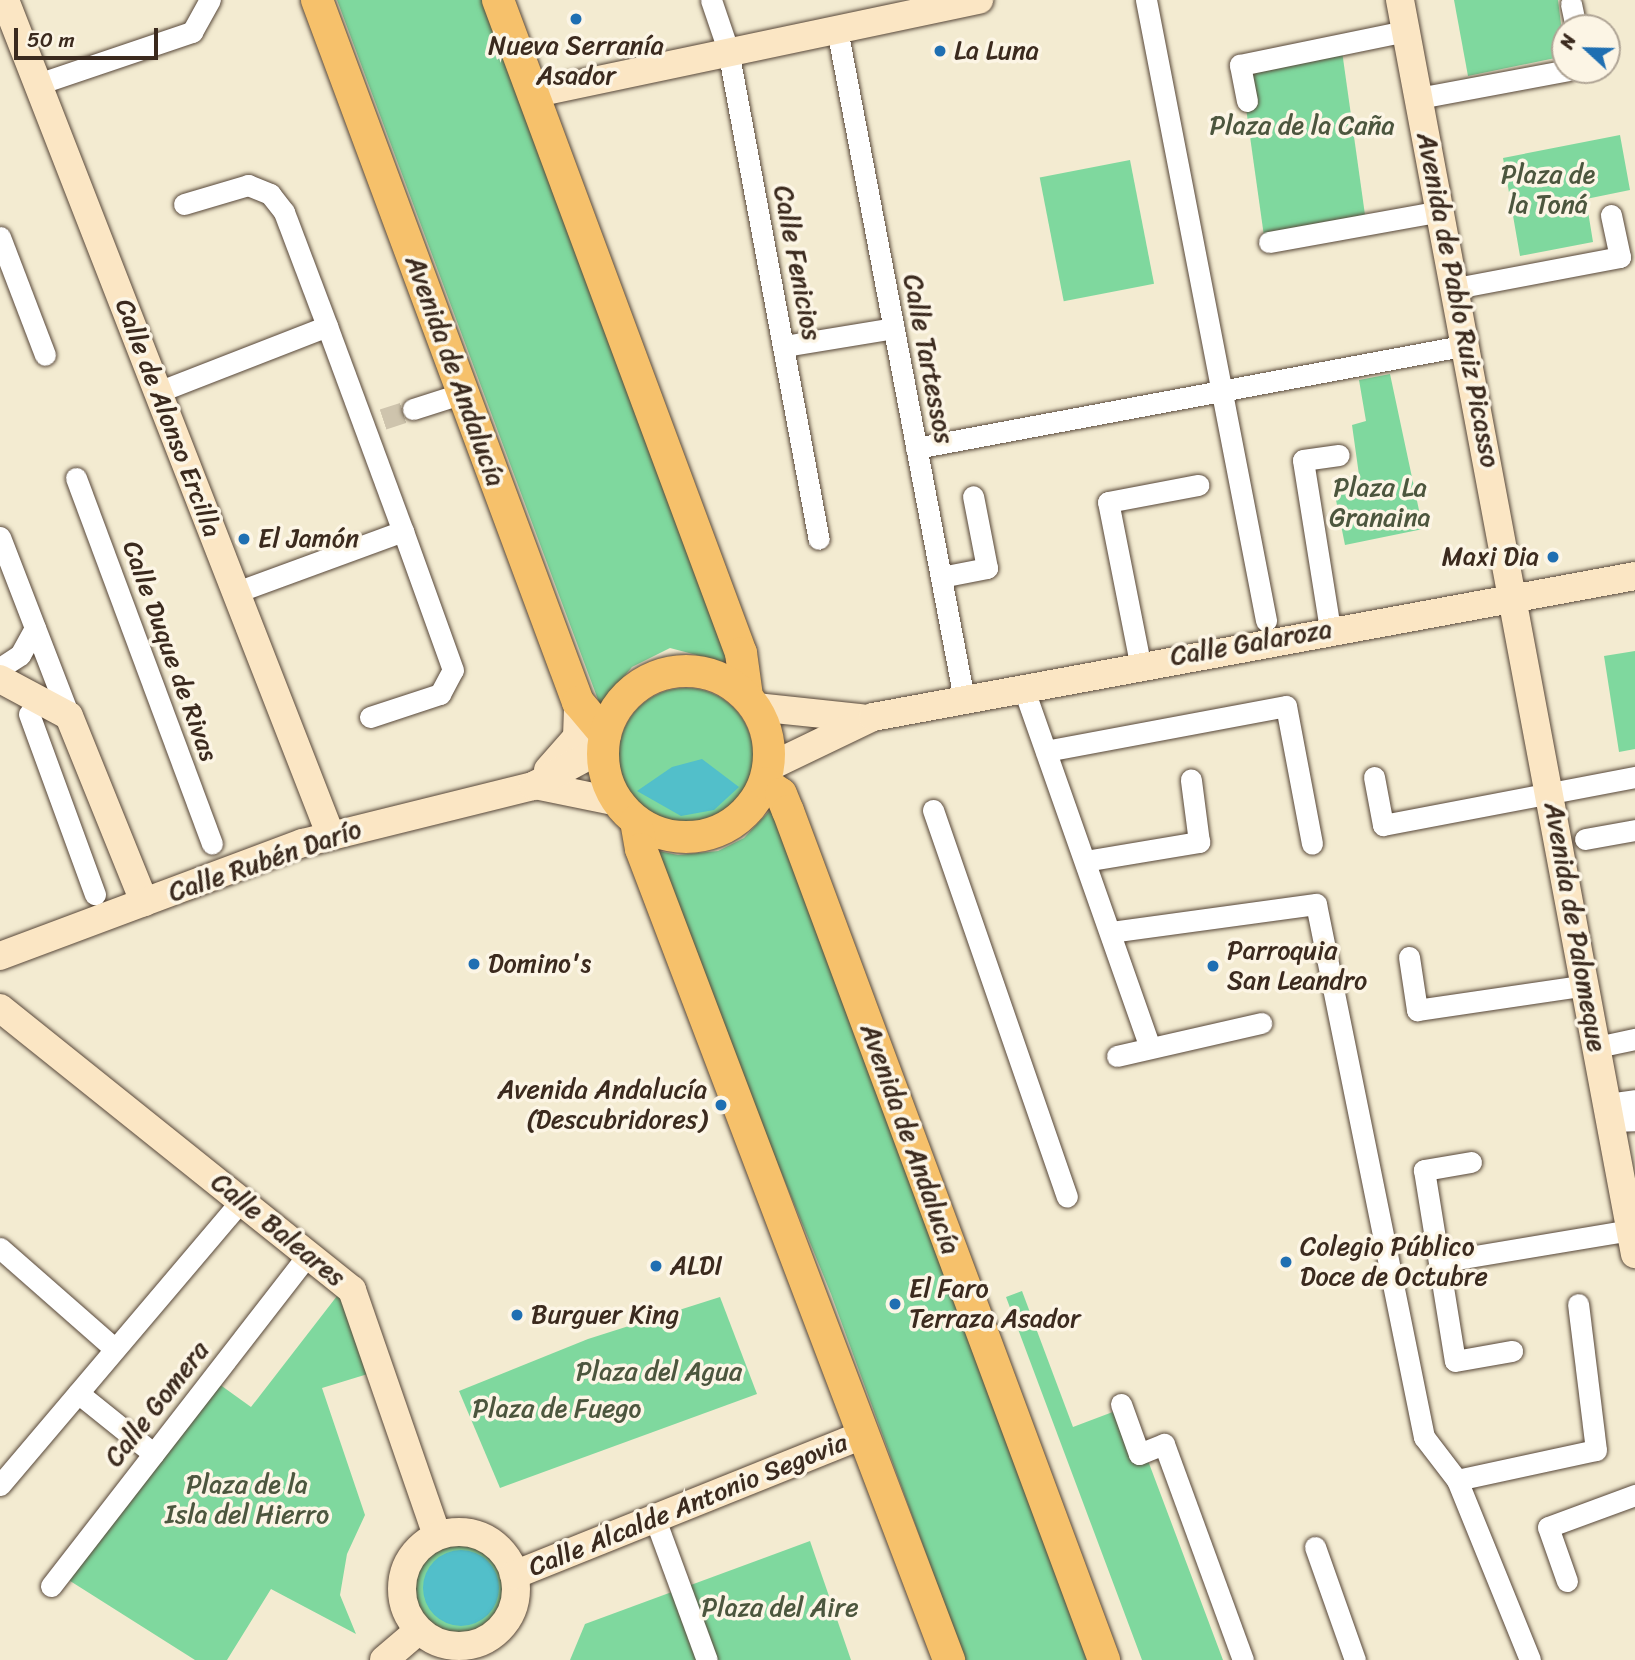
<!DOCTYPE html>
<meta charset="utf-8">
<style>
body{margin:0}
#map{position:relative;width:1635px;height:1660px;overflow:hidden;background:#f3ebd1;font-family:Sriracha,sans-serif}
div>[style]{position:absolute}
.green>*{inset:0;background:#7fd89e;transform-origin:0 0}
.round{border-radius:50%}
.water>*{inset:0;background:#52bfca}
.street-tunnel>*{height:21px;margin-top:-10.5px;transform-origin:0;background:repeating-linear-gradient(90deg,#cec4ad 0 21px,transparent 0 31px)}
.roads{filter:drop-shadow(0 0 2px #574739) drop-shadow(0 0 2px #574739)}
.street>*{height:21px;margin:-10.5px;padding:0 10.5px;transform-origin:10.5px;border-radius:10.5px;background:#fff}
.secondary>*{height:28px;margin:-14px;padding:0 14px;transform-origin:14px;border-radius:14px;background:#fbe6c4}
.secondary>.ring{margin:-14px;padding:0;box-sizing:content-box;background:none;border:28px solid #fbe6c4;border-radius:50%}
.primary>*{height:32px;margin:-16px;padding:0 16px;transform-origin:16px;border-radius:16px;background:#f6c16b}
.primary>.ring{margin:-16px;padding:0;box-sizing:content-box;background:none;border:32px solid #f6c16b;border-radius:50%}
.dots>*{width:19px;height:19px;translate:-50% -50%;box-sizing:border-box;border:4px solid #fcf5e5;border-radius:50%}
span{translate:-50% -50%;white-space:nowrap;text-align:center;line-height:1.15;-webkit-text-stroke:7px #fcf5e5;paint-order:stroke}
.poi-label{font-size:26px;color:#3b2a1e}
.left{translate:0 -50%;text-align:left}
.right{translate:-100% -50%;text-align:right}
.park-label{font-size:26px;color:#4c563e}
.street-label{font-size:26px;color:#3b2a1e}
.north{position:absolute;left:1551px;top:14px;width:70px;height:70px;box-sizing:border-box;background:#fcf5e5;border:2px solid #afa495;border-radius:50%;rotate:292deg;font-size:19px;font-weight:700;line-height:28px;text-align:center;color:#3b2a1e}
.north::after{content:'';display:block;margin:auto;width:24px;height:32px;background:#1f6fb2;clip-path:polygon(50% 0,100% 100%,50% 72%,0 100%)}
.scale{position:absolute;left:14px;top:28px;width:144px;height:32px;box-sizing:border-box;border:4px solid #3b2a1e;border-top:0;padding-left:9px;font-size:21px;line-height:24px;white-space:nowrap;color:#3b2a1e;-webkit-text-stroke:5px #fcf5e5;paint-order:stroke}
</style>
<div id="map">
<div class="green">
<i style="clip-path:polygon(337px 0,484px 0,731px 664px,670px 648px,632px 667px,600px 705px)"></i>
<i style="clip-path:polygon(1454px 0,1558px 0,1565px 56px,1468px 76px)"></i>
<i style="left:1341px;top:44px;width:183px;height:103px;rotate:82deg"></i>
<i style="clip-path:polygon(1620px 135px,1630px 190px,1586px 199px,1593px 242px,1520px 256px,1503px 158px)"></i>
<i style="left:1130px;top:160px;width:126px;height:92px;rotate:79deg"></i>
<i style="clip-path:polygon(1390px 374px,1423px 529px,1345px 545px,1332px 480px,1359px 475px,1352px 425px,1366px 421px,1359px 380px)"></i>
<i style="clip-path:polygon(1635px 651px,1635px 749px,1619px 752px,1604px 656px)"></i>
<i class="round" style="left:619px;top:688px;width:134px;height:134px"></i>
<i style="clip-path:polygon(777px 803px,1095px 1660px,965px 1660px,831px 1294px,649px 849px,678px 855px,718px 851px,744px 838px)"></i>
<i style="clip-path:polygon(1022px 1291px,1073px 1427px,1118px 1410px,1147px 1458px,1223px 1660px,1142px 1660px,1006px 1297px)"></i>
<i style="clip-path:polygon(337px 1296px,347px 1304px,371px 1373px,322px 1388px,365px 1515px,347px 1554px,340px 1595px,356px 1634px,271px 1589px,227px 1660px,195px 1660px,67px 1579px,219px 1384px,251px 1407px)"></i>
<i style="clip-path:polygon(720px 1297px,757px 1394px,500px 1488px,459px 1391px,588px 1339px)"></i>
<i class="round" style="left:407px;top:1536px;width:104px;height:104px"></i>
<i style="clip-path:polygon(810px 1541px,851px 1660px,570px 1660px,585px 1624px)"></i>
</div>
<div class="water">
<i style="clip-path:polygon(702px 759px,739px 787px,714px 810px,681px 816px,637px 791px,672px 767px)"></i>
<i class="round" style="left:423px;top:1550px;width:76px;height:76px"></i>
</div>
<div class="street-tunnel">
<i style="left:383px;top:419px;width:32px;rotate:-18deg"></i>
</div>
<div class="roads">
<div class="street">
<i style="left:711px;top:0;width:53px;rotate:71.2deg"></i>
<i style="left:728px;top:50px;width:497px;rotate:79.5deg"></i>
<i style="left:1146px;top:0;width:632px;rotate:79.05deg"></i>
<i style="left:1571px;top:4px;width:25px;rotate:78deg"></i>
<i style="left:837px;top:29px;width:682px;rotate:79.27deg"></i>
<i style="left:38px;top:84px;width:163px;rotate:-18.7deg"></i>
<i style="left:192px;top:32px;width:37px;rotate:-61deg"></i>
<i style="left:1419px;top:98px;width:152px;rotate:-10.6deg"></i>
<i style="left:1247px;top:101px;width:37px;rotate:-101deg"></i>
<i style="left:1240px;top:65px;width:169px;rotate:-11.6deg"></i>
<i style="left:184px;top:204px;width:67px;rotate:-16.5deg"></i>
<i style="left:248px;top:185px;width:24px;rotate:22deg"></i>
<i style="left:270px;top:194px;width:23px;rotate:52deg"></i>
<i style="left:284px;top:212px;width:122px;rotate:69.3deg"></i>
<i style="left:0;top:237px;width:126px;rotate:69.1deg"></i>
<i style="left:1269px;top:242px;width:175px;rotate:-10.2deg"></i>
<i style="left:1456px;top:288px;width:167px;rotate:-10.7deg"></i>
<i style="left:1620px;top:257px;width:43px;rotate:-102.1deg"></i>
<i style="left:785px;top:346px;width:110px;rotate:-9.4deg"></i>
<i style="left:158px;top:392px;width:181px;rotate:-21.3deg"></i>
<i style="left:327px;top:326px;width:219px;rotate:69.7deg"></i>
<i style="left:403px;top:531px;width:178px;rotate:159.9deg"></i>
<i style="left:413px;top:409px;width:52px;rotate:-17.7deg"></i>
<i style="left:916px;top:448px;width:561px;rotate:-10.59deg"></i>
<i style="left:76px;top:478px;width:390px;rotate:69.6deg"></i>
<i style="left:0;top:537px;width:192px;rotate:68.9deg"></i>
<i style="left:941px;top:577px;width:47px;rotate:-11.1deg"></i>
<i style="left:987px;top:568px;width:73px;rotate:-101deg"></i>
<i style="left:1330px;top:629px;width:171px;rotate:-99.1deg"></i>
<i style="left:1303px;top:460px;width:36px;rotate:-8deg"></i>
<i style="left:1140px;top:663px;width:164px;rotate:-101.2deg"></i>
<i style="left:1108px;top:502px;width:92px;rotate:-10.7deg"></i>
<i style="left:0;top:668px;width:24px;rotate:-33deg"></i>
<i style="left:20px;top:655px;width:31px;rotate:-61deg"></i>
<i style="left:1023px;top:687px;width:382px;rotate:70.6deg"></i>
<i style="left:29px;top:714px;width:192px;rotate:69.9deg"></i>
<i style="left:370px;top:717px;width:74px;rotate:-18.2deg"></i>
<i style="left:440px;top:694px;width:27px;rotate:-62deg"></i>
<i style="left:453px;top:670px;width:148px;rotate:-109.8deg"></i>
<i style="left:1046px;top:751px;width:244px;rotate:-10.6deg"></i>
<i style="left:1286px;top:706px;width:140px;rotate:79.3deg"></i>
<i style="left:1374px;top:777px;width:49px;rotate:79.4deg"></i>
<i style="left:1383px;top:825px;width:257px;rotate:-10.8deg"></i>
<i style="left:933px;top:810px;width:409px;rotate:70.9deg"></i>
<i style="left:1585px;top:839px;width:51px;rotate:-10.2deg"></i>
<i style="left:1085px;top:861px;width:116px;rotate:-9.5deg"></i>
<i style="left:1199px;top:842px;width:63px;rotate:-97.4deg"></i>
<i style="left:1111px;top:932px;width:207px;rotate:-7.8deg"></i>
<i style="left:1316px;top:904px;width:544px;rotate:78.55deg"></i>
<i style="left:1424px;top:1437px;width:54px;rotate:52.5deg"></i>
<i style="left:1457px;top:1480px;width:194px;rotate:67.9deg"></i>
<i style="left:1409px;top:957px;width:54px;rotate:81.4deg"></i>
<i style="left:1417px;top:1010px;width:171px;rotate:-8.4deg"></i>
<i style="left:1597px;top:1047px;width:39px;rotate:-12deg"></i>
<i style="left:1117px;top:1056px;width:148px;rotate:-12.9deg"></i>
<i style="left:1608px;top:1104px;width:27px;rotate:-8deg"></i>
<i style="left:1611px;top:1121px;width:24px;rotate:-2deg"></i>
<i style="left:1471px;top:1162px;width:48px;rotate:170.3deg"></i>
<i style="left:1424px;top:1170px;width:193px;rotate:80.8deg"></i>
<i style="left:1455px;top:1361px;width:58px;rotate:-10deg"></i>
<i style="left:0;top:1248px;width:152px;rotate:41.3deg"></i>
<i style="left:1439px;top:1262px;width:195px;rotate:-9.5deg"></i>
<i style="left:78px;top:1393px;width:97px;rotate:38.8deg"></i>
<i style="left:1121px;top:1404px;width:53px;rotate:70.2deg"></i>
<i style="left:1139px;top:1454px;width:27px;rotate:-22deg"></i>
<i style="left:1164px;top:1444px;width:230px;rotate:69.9deg"></i>
<i style="left:1457px;top:1480px;width:142px;rotate:-12.2deg"></i>
<i style="left:1596px;top:1450px;width:147px;rotate:-97deg"></i>
<i style="left:0;top:1485px;width:372px;rotate:-49.7deg"></i>
<i style="left:655px;top:1519px;width:150px;rotate:69.8deg"></i>
<i style="left:1315px;top:1547px;width:120px;rotate:70.5deg"></i>
<i style="left:1567px;top:1581px;width:57px;rotate:-109.4deg"></i>
<i style="left:1548px;top:1527px;width:93px;rotate:-20.2deg"></i>
<i style="left:51px;top:1586px;width:419px;rotate:-52.2deg"></i>
</div>
<div class="secondary">
<i style="left:5px;top:0;width:897px;rotate:68.7deg"></i>
<i style="left:1400px;top:0;width:1276px;rotate:79.39deg"></i>
<i style="left:532px;top:94px;width:457px;rotate:-11.9deg"></i>
<i style="left:0;top:679px;width:78px;rotate:28.2deg"></i>
<i style="left:69px;top:716px;width:201px;rotate:68deg"></i>
<i style="left:756px;top:707px;width:106px;rotate:6deg"></i>
<i style="left:769px;top:767px;width:115px;rotate:-25.7deg"></i>
<i style="left:873px;top:717px;width:775px;rotate:-10.48deg"></i>
<i style="left:548px;top:770px;width:44px;rotate:-48.7deg"></i>
<i style="left:577px;top:737px;width:35px;rotate:-88deg"></i>
<i style="left:535px;top:785px;width:85px;rotate:11.6deg"></i>
<i style="left:0;top:956px;width:323px;rotate:-20.5deg"></i>
<i style="left:303px;top:843px;width:237px;rotate:-13.9deg"></i>
<i style="left:533px;top:786px;width:80px;rotate:-28.5deg"></i>
<i style="left:0;top:1008px;width:451px;rotate:38.7deg"></i>
<i style="left:352px;top:1290px;width:260px;rotate:70.9deg"></i>
<i class="ring" style="left:402px;top:1532px;width:86px;height:86px"></i>
<i style="left:514px;top:1575px;width:375px;rotate:-21.9deg"></i>
<i style="left:384px;top:1660px;width:46px;rotate:-40.6deg"></i>
</div>
<div class="primary">
<i style="left:317px;top:0;width:749px;rotate:69.61deg"></i>
<i style="left:578px;top:702px;width:42px;rotate:49.8deg"></i>
<i style="left:498px;top:0;width:697px;rotate:69.59deg"></i>
<i style="left:741px;top:653px;width:43px;rotate:82.1deg"></i>
<i class="ring" style="left:603px;top:671px;width:134px;height:134px"></i>
<i style="left:765px;top:783px;width:19px;rotate:35deg"></i>
<i style="left:781px;top:794px;width:18px;rotate:68deg"></i>
<i style="left:788px;top:811px;width:906px;rotate:69.58deg"></i>
<i style="left:636px;top:821px;width:28px;rotate:80deg"></i>
<i style="left:641px;top:849px;width:868px;rotate:69.2deg"></i>
</div>
</div>
<div class="dots">
<i style="left:576px;top:19px;background:#1f6fb2"></i>
<i style="left:940px;top:51px;background:#1f6fb2"></i>
<i style="left:244px;top:539px;background:#1f6fb2"></i>
<i style="left:1553px;top:557px;background:#1f6fb2"></i>
<i style="left:474px;top:964px;background:#1f6fb2"></i>
<i style="left:1213px;top:966px;background:#1f6fb2"></i>
<i style="left:721px;top:1105px;background:#1f6fb2"></i>
<i style="left:1286px;top:1262px;background:#1f6fb2"></i>
<i style="left:656px;top:1266px;background:#1f6fb2"></i>
<i style="left:895px;top:1304px;background:#1f6fb2"></i>
<i style="left:517px;top:1315px;background:#1f6fb2"></i>
</div>
<div class="poi-label">
<span style="left:576px;top:61px">Nueva Serranía<br>Asador</span>
<span class="left" style="left:954px;top:51px">La Luna</span>
<span class="left" style="left:258px;top:539px">El Jamón</span>
<span class="right" style="left:1539px;top:557px">Maxi Dia</span>
<span class="left" style="left:1227px;top:966px">Parroquia<br>San Leandro</span>
<span class="left" style="left:488px;top:964px">Domino's</span>
<span class="right" style="left:707px;top:1105px">Avenida Andalucía<br>(Descubridores)</span>
<span class="left" style="left:1300px;top:1262px">Colegio Público<br>Doce de Octubre</span>
<span class="left" style="left:670px;top:1266px">ALDI</span>
<span class="left" style="left:909px;top:1304px">El Faro<br>Terraza Asador</span>
<span class="left" style="left:531px;top:1315px">Burguer King</span>
</div>
<div class="park-label">
<span style="left:1302px;top:126px">Plaza de la Caña</span>
<span style="left:1548px;top:190px">Plaza de<br>la Toná</span>
<span style="left:1380px;top:503px">Plaza La<br>Granaina</span>
<span style="left:659px;top:1372px">Plaza del Agua</span>
<span style="left:557px;top:1409px">Plaza de Fuego</span>
<span style="left:247px;top:1500px">Plaza de la<br>Isla del Hierro</span>
<span style="left:780px;top:1608px">Plaza del Aire</span>
</div>
<div class="street-label">
<span style="left:797px;top:263px;rotate:79deg">Calle Fenicios</span>
<span style="left:1458px;top:300px;rotate:79deg">Avenida de Pablo Ruiz Picasso</span>
<span style="left:928px;top:359px;rotate:79deg">Calle Tartessos</span>
<span style="left:455px;top:371px;rotate:70deg">Avenida de Andalucía</span>
<span style="left:168px;top:418px;rotate:69deg">Calle de Alonso Ercilla</span>
<span style="left:1251px;top:643px;rotate:-10deg">Calle Galaroza</span>
<span style="left:170px;top:651px;rotate:70deg">Calle Duque de Rivas</span>
<span style="left:265px;top:861px;rotate:-19deg">Calle Rubén Darío</span>
<span style="left:1575px;top:927px;rotate:80deg">Avenida de Palomeque</span>
<span style="left:910px;top:1139px;rotate:70deg">Avenida de Andalucía</span>
<span style="left:278px;top:1230px;rotate:39deg">Calle Baleares</span>
<span style="left:157px;top:1404px;rotate:-52deg">Calle Gomera</span>
<span style="left:688px;top:1505px;rotate:-22deg">Calle Alcalde Antonio Segovia</span>
</div>
<div class="north">N</div>
<div class="scale">50 m</div>
</div>
